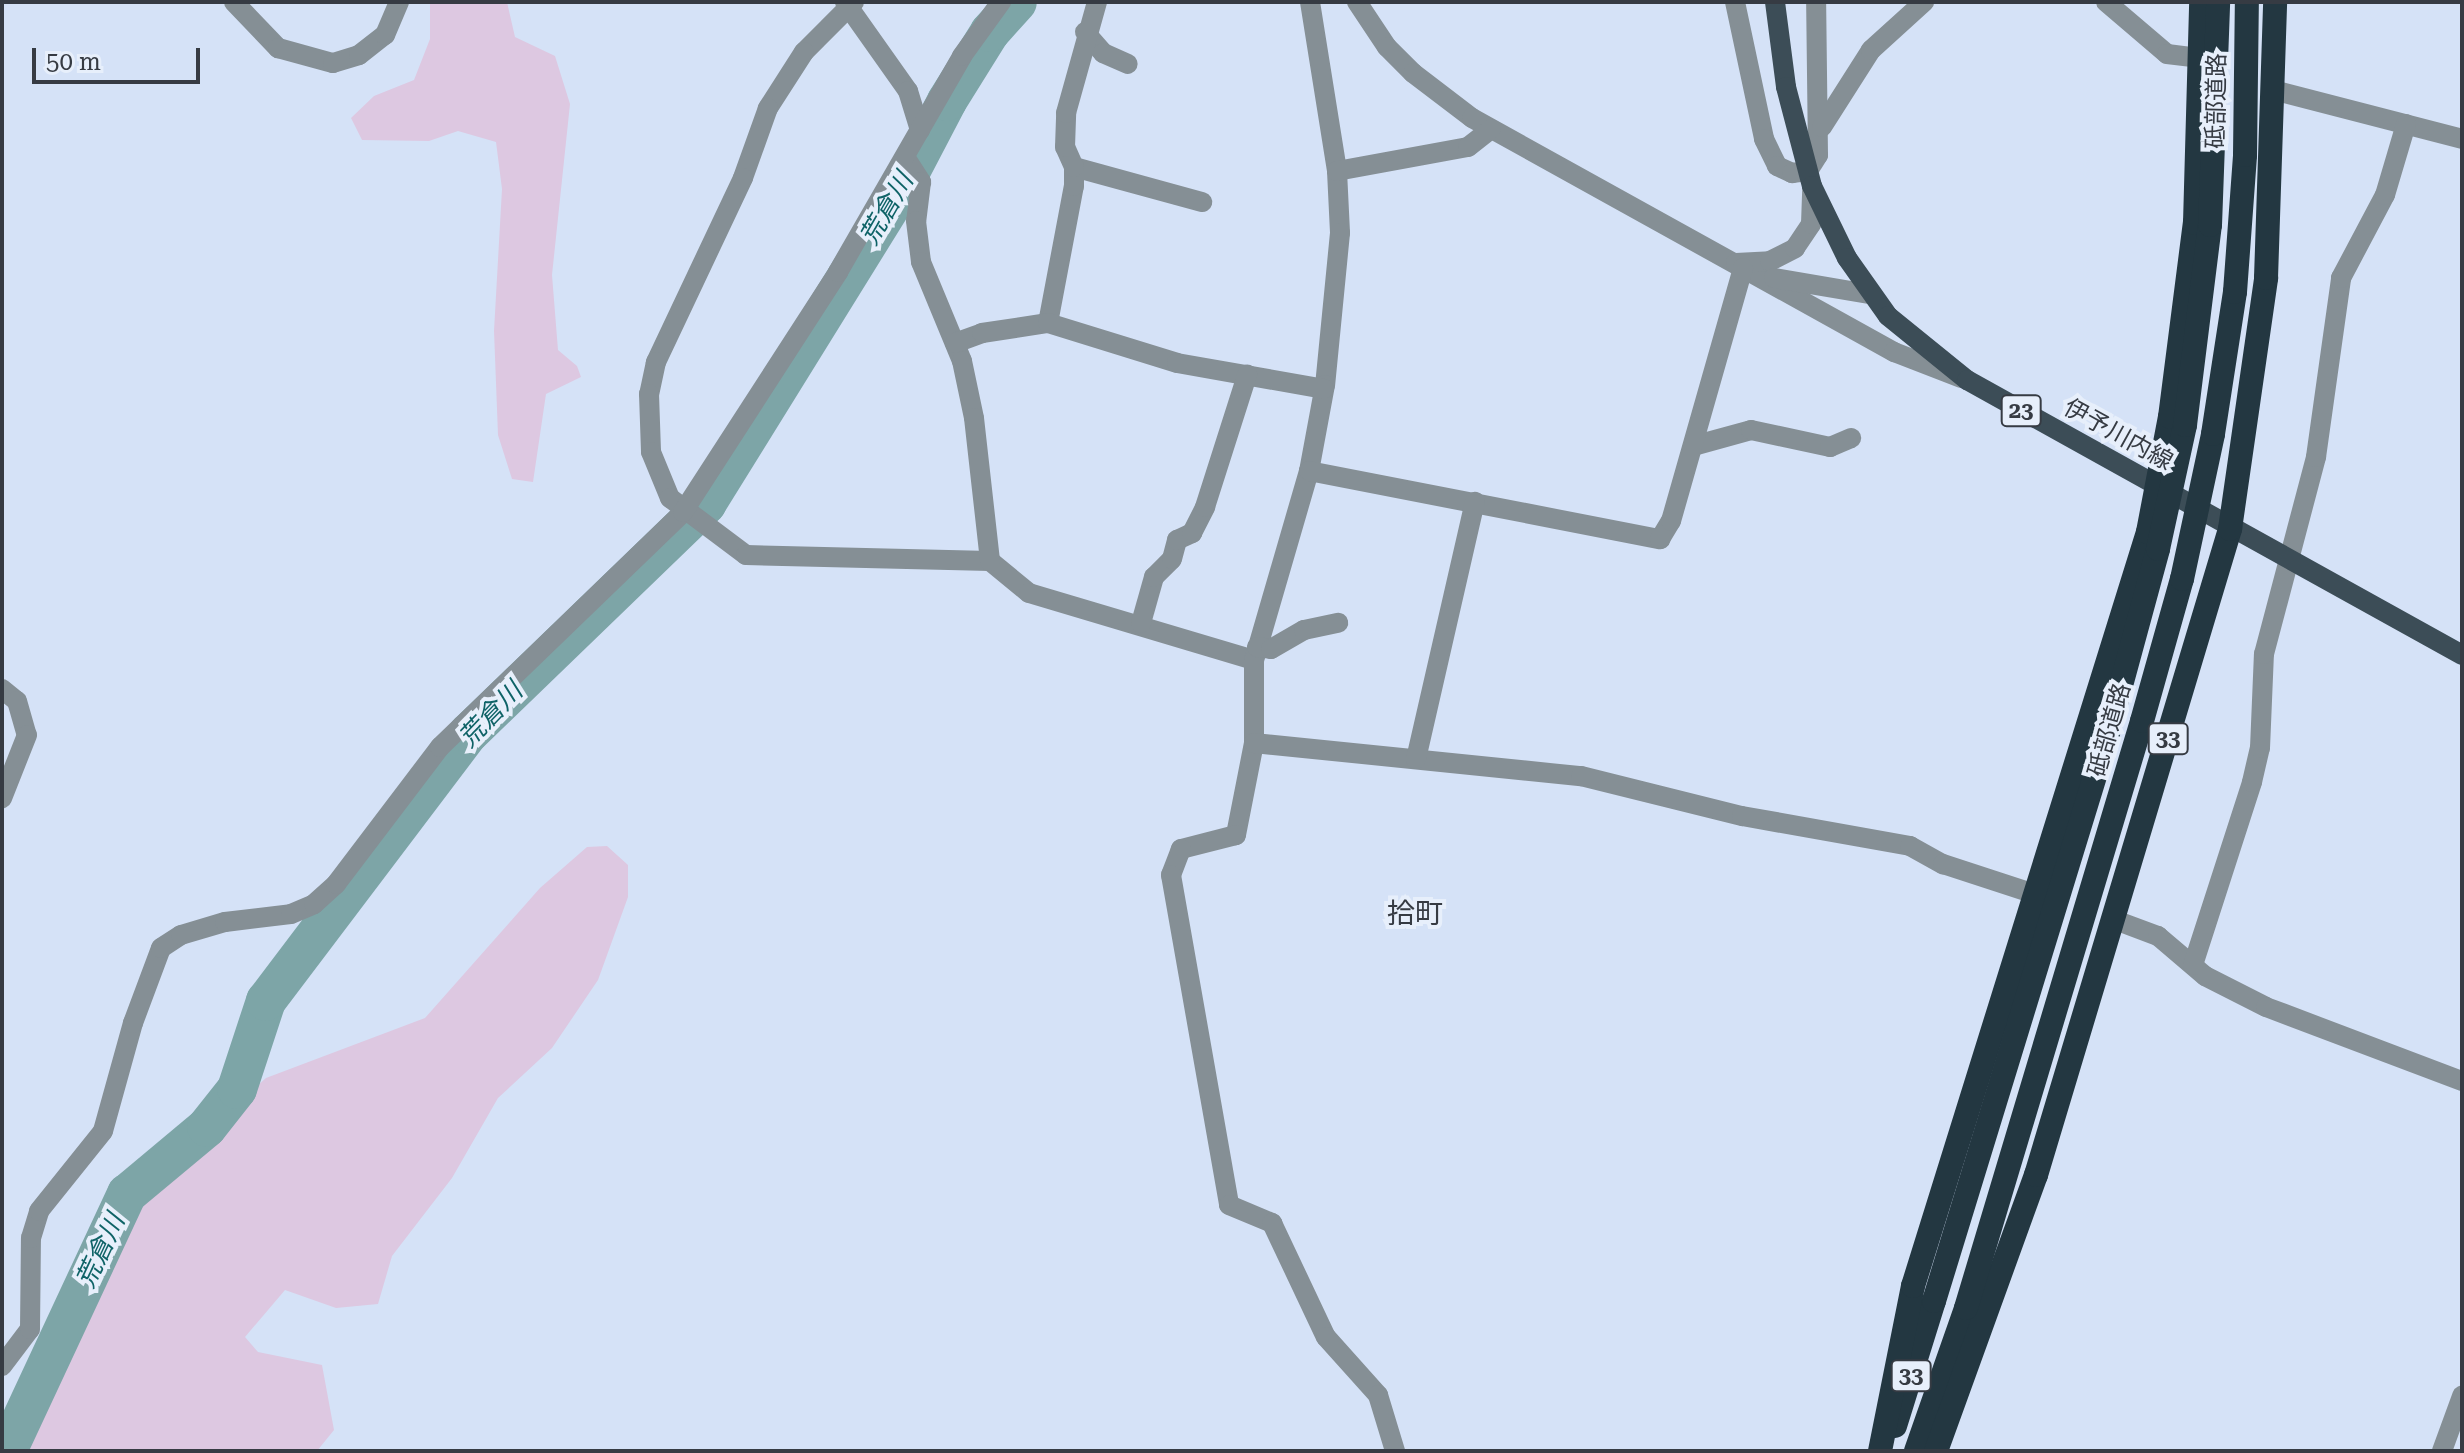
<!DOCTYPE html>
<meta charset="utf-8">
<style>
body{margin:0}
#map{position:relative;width:2464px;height:1453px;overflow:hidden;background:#d5e2f7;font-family:"Roboto Serif","Noto Sans JP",serif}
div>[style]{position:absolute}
.green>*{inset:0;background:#ddc8e1}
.river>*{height:40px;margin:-20px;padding:0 20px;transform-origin:20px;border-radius:20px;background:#7da5a7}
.minor>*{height:20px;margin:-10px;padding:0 10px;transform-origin:10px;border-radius:10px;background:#858f95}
.major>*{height:20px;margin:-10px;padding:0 10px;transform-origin:10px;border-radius:10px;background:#3c4d57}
.highway>*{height:24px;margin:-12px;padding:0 12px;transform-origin:12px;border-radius:12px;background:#233741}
.highway-bridge>*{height:24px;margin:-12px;padding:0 12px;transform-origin:12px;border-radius:12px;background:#233741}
span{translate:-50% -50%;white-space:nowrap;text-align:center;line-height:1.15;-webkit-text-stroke:8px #e7effb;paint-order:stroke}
.shield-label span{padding:2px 6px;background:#e7effb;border:2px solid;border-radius:6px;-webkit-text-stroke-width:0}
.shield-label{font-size:22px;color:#363b43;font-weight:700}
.street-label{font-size:24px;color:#363b43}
.water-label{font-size:26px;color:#0f6367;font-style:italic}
.quarter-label{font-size:28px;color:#363b43}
.frame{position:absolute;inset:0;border:4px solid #363b43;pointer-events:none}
.scale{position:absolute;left:32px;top:48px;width:168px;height:36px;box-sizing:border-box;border:4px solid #363b43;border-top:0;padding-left:10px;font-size:24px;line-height:28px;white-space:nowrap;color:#363b43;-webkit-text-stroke:6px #e7effb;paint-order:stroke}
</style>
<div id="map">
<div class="green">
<i style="clip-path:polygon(430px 2px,507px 2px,515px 37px,555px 56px,570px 104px,552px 275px,558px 350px,577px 366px,581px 377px,546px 394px,533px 482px,512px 479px,498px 435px,494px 331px,502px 189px,496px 142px,458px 131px,429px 141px,362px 140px,351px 118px,374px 96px,414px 80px,430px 39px)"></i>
<i style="clip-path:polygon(607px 846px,628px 865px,628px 897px,598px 980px,552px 1048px,498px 1098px,452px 1178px,392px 1256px,378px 1304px,336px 1308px,285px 1290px,245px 1337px,258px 1352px,322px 1365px,334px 1430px,317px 1451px,2px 1451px,2px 1425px,57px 1343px,112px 1232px,190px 1146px,266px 1078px,425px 1018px,540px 888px,587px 847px)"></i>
</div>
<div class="river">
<i style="left:7px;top:1451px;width:284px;rotate:-65deg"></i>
<i style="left:127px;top:1194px;width:104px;rotate:-39.9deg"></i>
<i style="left:207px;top:1127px;width:48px;rotate:-51.7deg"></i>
<i style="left:237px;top:1089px;width:93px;rotate:-71.8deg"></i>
<i style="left:266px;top:1001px;width:336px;rotate:-52.9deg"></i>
<i style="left:469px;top:733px;width:330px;rotate:-44deg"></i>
<i style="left:706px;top:504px;width:366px;rotate:-58.2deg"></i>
<i style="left:899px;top:193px;width:104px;rotate:-62.4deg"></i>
<i style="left:947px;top:101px;width:81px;rotate:-58.1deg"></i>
<i style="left:990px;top:32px;width:40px;rotate:-48deg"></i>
</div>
<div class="minor">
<i style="left:234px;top:2px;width:64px;rotate:46.3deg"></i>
<i style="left:278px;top:48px;width:57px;rotate:15.3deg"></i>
<i style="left:333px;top:63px;width:27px;rotate:-17deg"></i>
<i style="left:359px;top:55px;width:33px;rotate:-38deg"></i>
<i style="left:385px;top:35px;width:36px;rotate:-67deg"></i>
<i style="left:845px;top:2px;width:109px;rotate:54.7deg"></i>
<i style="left:908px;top:91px;width:41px;rotate:72.9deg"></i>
<i style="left:854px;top:2px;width:71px;rotate:135deg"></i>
<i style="left:804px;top:52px;width:67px;rotate:122.7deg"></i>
<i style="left:768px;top:108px;width:74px;rotate:109.7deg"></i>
<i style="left:743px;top:178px;width:204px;rotate:115.3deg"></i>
<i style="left:656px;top:362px;width:33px;rotate:102deg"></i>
<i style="left:649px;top:394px;width:58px;rotate:88deg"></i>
<i style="left:651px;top:452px;width:50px;rotate:67.6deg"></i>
<i style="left:670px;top:498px;width:95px;rotate:36.9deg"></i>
<i style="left:746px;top:555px;width:244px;rotate:1.4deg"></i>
<i style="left:990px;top:561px;width:50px;rotate:39.4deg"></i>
<i style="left:1029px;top:593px;width:235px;rotate:16.6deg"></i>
<i style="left:1310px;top:2px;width:171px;rotate:80.9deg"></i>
<i style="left:1337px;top:171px;width:62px;rotate:87.2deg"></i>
<i style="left:1340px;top:233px;width:153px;rotate:95.6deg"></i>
<i style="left:1325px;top:385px;width:87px;rotate:100.5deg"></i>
<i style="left:1309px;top:471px;width:197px;rotate:106.2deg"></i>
<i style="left:1254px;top:660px;width:83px;rotate:90deg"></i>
<i style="left:1254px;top:743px;width:94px;rotate:101.1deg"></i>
<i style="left:1236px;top:835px;width:57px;rotate:165.7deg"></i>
<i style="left:1181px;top:849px;width:28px;rotate:111deg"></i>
<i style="left:1171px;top:875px;width:335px;rotate:80deg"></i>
<i style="left:1229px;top:1205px;width:47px;rotate:22.7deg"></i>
<i style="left:1272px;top:1223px;width:126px;rotate:64.7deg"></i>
<i style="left:1326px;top:1337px;width:78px;rotate:48.1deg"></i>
<i style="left:1378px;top:1395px;width:59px;rotate:73.1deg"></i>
<i style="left:1357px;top:2px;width:54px;rotate:56.3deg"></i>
<i style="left:1387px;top:47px;width:37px;rotate:45deg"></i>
<i style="left:1413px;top:73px;width:74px;rotate:37.3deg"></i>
<i style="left:1472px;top:118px;width:483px;rotate:29deg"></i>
<i style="left:1894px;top:352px;width:72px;rotate:21.2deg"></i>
<i style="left:1735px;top:2px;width:140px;rotate:78deg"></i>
<i style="left:1764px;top:139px;width:30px;rotate:64deg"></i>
<i style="left:1777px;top:166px;width:17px;rotate:25deg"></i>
<i style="left:1792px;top:173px;width:16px;rotate:-7deg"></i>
<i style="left:1808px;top:171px;width:19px;rotate:-58deg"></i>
<i style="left:1818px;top:155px;width:153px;rotate:-90.7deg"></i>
<i style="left:2106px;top:2px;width:80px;rotate:40.4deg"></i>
<i style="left:2167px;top:54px;width:34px;rotate:7deg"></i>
<i style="left:1085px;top:32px;width:28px;rotate:49deg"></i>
<i style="left:1103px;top:53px;width:27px;rotate:24deg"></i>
<i style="left:2273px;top:90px;width:195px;rotate:14.5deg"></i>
<i style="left:1822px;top:127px;width:91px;rotate:-57.5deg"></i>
<i style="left:1871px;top:50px;width:72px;rotate:-42.2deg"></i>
<i style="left:905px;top:157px;width:30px;rotate:57deg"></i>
<i style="left:921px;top:182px;width:39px;rotate:97deg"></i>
<i style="left:916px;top:221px;width:41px;rotate:83deg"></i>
<i style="left:921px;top:262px;width:107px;rotate:67.5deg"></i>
<i style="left:962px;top:361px;width:58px;rotate:78.1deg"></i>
<i style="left:974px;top:418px;width:144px;rotate:83.6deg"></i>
<i style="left:1074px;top:167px;width:133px;rotate:15.3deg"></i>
<i style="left:1337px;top:171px;width:133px;rotate:-10.4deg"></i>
<i style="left:1468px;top:147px;width:29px;rotate:-38deg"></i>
<i style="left:1736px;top:263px;width:34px;rotate:-3deg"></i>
<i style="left:1770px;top:261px;width:28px;rotate:-27deg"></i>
<i style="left:1795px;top:248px;width:29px;rotate:-56deg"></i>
<i style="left:1811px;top:224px;width:36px;rotate:-88deg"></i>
<i style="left:1774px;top:278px;width:96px;rotate:9.6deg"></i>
<i style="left:1048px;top:323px;width:139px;rotate:-79.3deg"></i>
<i style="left:1074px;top:186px;width:19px;rotate:-90deg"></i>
<i style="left:1074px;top:167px;width:22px;rotate:-114deg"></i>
<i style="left:1065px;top:147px;width:34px;rotate:-88deg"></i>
<i style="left:1066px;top:113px;width:115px;rotate:-74.4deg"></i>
<i style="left:955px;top:343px;width:29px;rotate:-20deg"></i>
<i style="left:982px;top:333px;width:67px;rotate:-8.6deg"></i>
<i style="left:1048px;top:323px;width:135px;rotate:17.2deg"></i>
<i style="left:1177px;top:363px;width:149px;rotate:10deg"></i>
<i style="left:1693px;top:446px;width:60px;rotate:-15.4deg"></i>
<i style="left:1751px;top:430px;width:81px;rotate:12.1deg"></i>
<i style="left:1830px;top:447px;width:23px;rotate:-23deg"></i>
<i style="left:1309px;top:471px;width:358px;rotate:11deg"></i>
<i style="left:1660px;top:539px;width:21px;rotate:-59deg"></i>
<i style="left:1671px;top:521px;width:263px;rotate:-74.1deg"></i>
<i style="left:1141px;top:623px;width:48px;rotate:-74.2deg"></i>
<i style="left:1154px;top:577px;width:25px;rotate:-45deg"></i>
<i style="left:1172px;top:559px;width:20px;rotate:-75deg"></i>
<i style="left:1177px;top:540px;width:17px;rotate:-25deg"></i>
<i style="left:1192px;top:533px;width:29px;rotate:-63deg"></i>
<i style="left:1205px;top:507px;width:139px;rotate:-72.3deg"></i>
<i style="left:1257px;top:647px;width:14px;rotate:8deg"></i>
<i style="left:1271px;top:649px;width:38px;rotate:-30deg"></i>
<i style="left:1304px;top:630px;width:35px;rotate:-12deg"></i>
<i style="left:2px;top:689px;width:19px;rotate:39deg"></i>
<i style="left:17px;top:701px;width:35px;rotate:74deg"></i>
<i style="left:27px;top:735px;width:68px;rotate:111.6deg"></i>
<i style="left:1254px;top:743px;width:329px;rotate:5.8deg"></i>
<i style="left:1581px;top:776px;width:166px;rotate:14deg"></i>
<i style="left:1742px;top:816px;width:171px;rotate:10.1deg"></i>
<i style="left:1910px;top:846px;width:38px;rotate:29deg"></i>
<i style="left:1943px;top:864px;width:100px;rotate:18.1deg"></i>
<i style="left:1416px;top:759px;width:264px;rotate:-77.1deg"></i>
<i style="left:2115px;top:920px;width:46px;rotate:20.4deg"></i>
<i style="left:2158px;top:936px;width:62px;rotate:40.4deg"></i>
<i style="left:2205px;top:976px;width:68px;rotate:26.9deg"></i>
<i style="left:2266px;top:1007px;width:210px;rotate:20.7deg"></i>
<i style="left:2193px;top:965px;width:192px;rotate:-72.1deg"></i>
<i style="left:2252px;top:782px;width:35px;rotate:-77deg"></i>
<i style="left:2260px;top:748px;width:94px;rotate:-87.6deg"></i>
<i style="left:2264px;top:654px;width:204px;rotate:-75.2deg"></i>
<i style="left:2316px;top:457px;width:181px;rotate:-82deg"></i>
<i style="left:2341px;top:278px;width:94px;rotate:-62.1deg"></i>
<i style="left:2385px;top:195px;width:74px;rotate:-73.5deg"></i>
<i style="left:2px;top:1366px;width:46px;rotate:-52.9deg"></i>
<i style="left:30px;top:1329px;width:91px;rotate:-89.4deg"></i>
<i style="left:31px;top:1238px;width:28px;rotate:-73deg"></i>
<i style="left:39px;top:1211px;width:102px;rotate:-51.3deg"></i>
<i style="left:103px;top:1131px;width:112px;rotate:-74.5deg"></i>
<i style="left:133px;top:1023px;width:80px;rotate:-69.5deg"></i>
<i style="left:161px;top:948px;width:24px;rotate:-33deg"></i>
<i style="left:181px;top:935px;width:46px;rotate:-16.5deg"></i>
<i style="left:225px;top:922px;width:66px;rotate:-6.9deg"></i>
<i style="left:291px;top:914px;width:25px;rotate:-23deg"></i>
<i style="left:314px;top:904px;width:30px;rotate:-42deg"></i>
<i style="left:336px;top:884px;width:172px;rotate:-52.8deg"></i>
<i style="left:440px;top:747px;width:338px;rotate:-44deg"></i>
<i style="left:683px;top:512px;width:286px;rotate:-57.1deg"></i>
<i style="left:838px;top:272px;width:249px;rotate:-60.1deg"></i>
<i style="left:962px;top:56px;width:67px;rotate:-54.2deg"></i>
<i style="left:2442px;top:1451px;width:59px;rotate:-70deg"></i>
</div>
<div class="major">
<i style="left:1775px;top:2px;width:86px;rotate:82.6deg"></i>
<i style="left:1786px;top:87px;width:102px;rotate:75.3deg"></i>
<i style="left:1812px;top:186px;width:80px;rotate:64.1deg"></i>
<i style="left:1847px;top:258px;width:71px;rotate:54.7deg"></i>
<i style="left:1888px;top:316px;width:102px;rotate:39deg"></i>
<i style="left:1967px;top:380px;width:566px;rotate:29.05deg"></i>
</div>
<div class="highway">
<i style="left:1895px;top:1426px;width:131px;rotate:-72.7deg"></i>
<i style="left:1880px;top:1451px;width:168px;rotate:-78.7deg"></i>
<i style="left:1913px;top:1286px;width:790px;rotate:-72.69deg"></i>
<i style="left:2148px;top:532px;width:117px;rotate:-79.2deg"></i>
<i style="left:2170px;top:417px;width:196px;rotate:-82.7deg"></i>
<i style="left:2195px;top:223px;width:221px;rotate:-88.4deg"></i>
<i style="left:1916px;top:1451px;width:151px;rotate:-70.7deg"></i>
<i style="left:1936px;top:1451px;width:294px;rotate:-70.1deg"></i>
<i style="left:2036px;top:1175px;width:675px;rotate:-73.28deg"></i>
<i style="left:2230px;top:529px;width:254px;rotate:-81.8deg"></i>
<i style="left:2266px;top:278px;width:276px;rotate:-88.1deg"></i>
</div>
<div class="highway-bridge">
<i style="left:1934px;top:1301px;width:590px;rotate:-72.95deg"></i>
<i style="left:2107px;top:737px;width:195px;rotate:-74.8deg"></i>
<i style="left:2158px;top:549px;width:127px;rotate:-77.7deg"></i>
<i style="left:2185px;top:425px;width:202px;rotate:-82.9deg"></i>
<i style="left:2210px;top:225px;width:223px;rotate:-87.9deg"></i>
<i style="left:1966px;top:1308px;width:613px;rotate:-73.31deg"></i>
<i style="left:2142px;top:721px;width:148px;rotate:-74.3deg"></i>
<i style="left:2182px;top:579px;width:148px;rotate:-77.9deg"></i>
<i style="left:2213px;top:434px;width:144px;rotate:-81.2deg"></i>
<i style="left:2235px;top:292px;width:137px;rotate:-85.8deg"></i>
<i style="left:2245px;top:155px;width:153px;rotate:-89.3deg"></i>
</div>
<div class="shield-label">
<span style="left:2021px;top:411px">23</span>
<span style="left:2168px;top:739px">33</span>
<span style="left:1911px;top:1376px">33</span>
</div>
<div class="street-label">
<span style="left:2217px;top:101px;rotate:-89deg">砥部道路</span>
<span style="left:2118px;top:435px;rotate:29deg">伊予川内線</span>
<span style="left:2110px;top:730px;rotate:-74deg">砥部道路</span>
</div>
<div class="water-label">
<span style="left:887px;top:209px;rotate:-60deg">荒倉川</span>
<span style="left:491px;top:715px;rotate:-46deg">荒倉川</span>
<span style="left:101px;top:1251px;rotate:-65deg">荒倉川</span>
</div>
<div class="quarter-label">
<span style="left:1415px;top:914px">拾町</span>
</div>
<div class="frame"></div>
<div class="scale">50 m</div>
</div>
